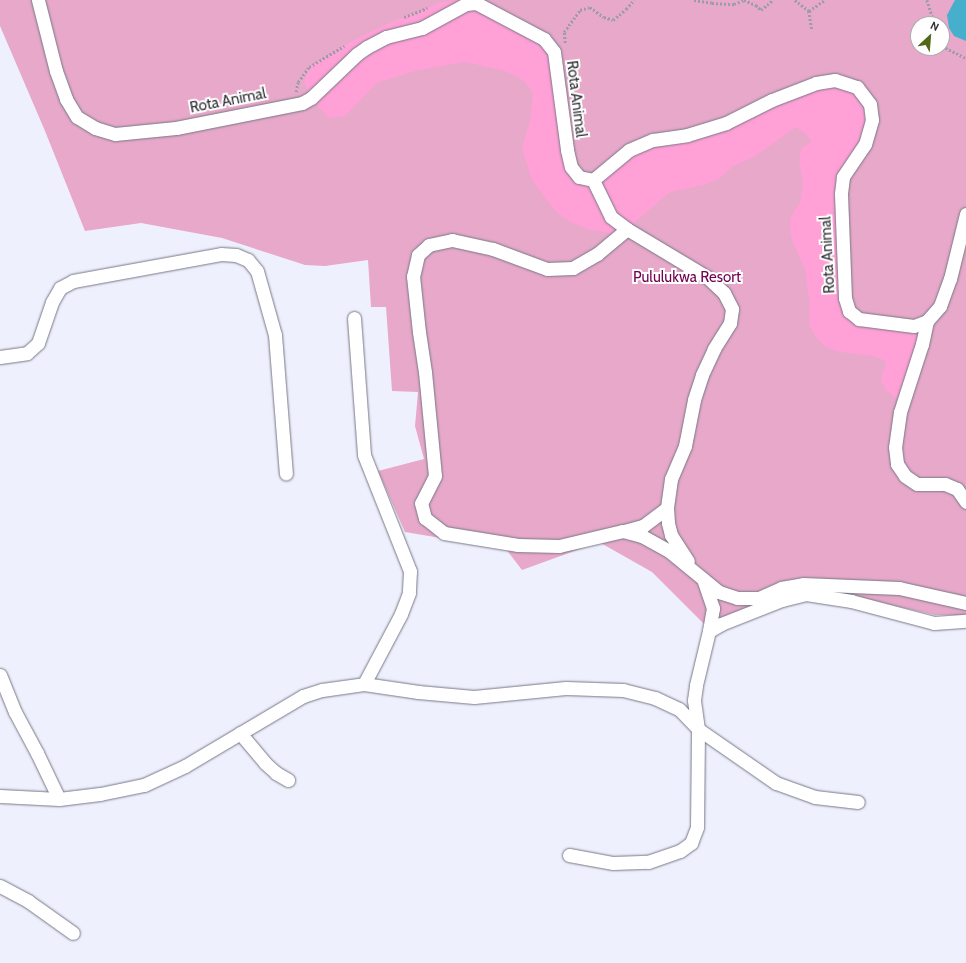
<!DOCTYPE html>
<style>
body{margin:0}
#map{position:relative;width:966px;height:963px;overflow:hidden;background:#eff0fe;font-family:Cabin,sans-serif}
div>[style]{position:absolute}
.green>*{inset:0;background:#e7a8ca}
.forest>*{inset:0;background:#ffa0d6}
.water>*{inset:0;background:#46afcb}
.path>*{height:2.5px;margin-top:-1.25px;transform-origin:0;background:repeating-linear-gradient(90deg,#9b9ca6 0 2px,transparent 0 4px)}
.roads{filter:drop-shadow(0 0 1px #777884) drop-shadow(0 0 1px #777884)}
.minor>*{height:13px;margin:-6.5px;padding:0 6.5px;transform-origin:6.5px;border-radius:6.5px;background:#fff}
span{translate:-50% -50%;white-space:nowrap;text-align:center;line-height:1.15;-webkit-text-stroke:4px #fff;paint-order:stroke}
.street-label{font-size:15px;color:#2f3035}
.park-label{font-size:15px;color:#730051}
.north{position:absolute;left:910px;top:16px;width:40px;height:40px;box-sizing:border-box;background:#fff;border:1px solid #acacae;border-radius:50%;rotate:26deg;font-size:11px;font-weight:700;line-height:16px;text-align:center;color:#2f3035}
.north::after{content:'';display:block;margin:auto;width:14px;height:18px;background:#536918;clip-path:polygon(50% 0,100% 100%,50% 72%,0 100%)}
</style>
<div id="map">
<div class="green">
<i style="clip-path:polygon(evenodd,0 0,966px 0,966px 615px,935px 615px,839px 593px,807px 589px,705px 625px,652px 572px,599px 542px,522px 570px,506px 549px,405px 532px,378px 471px,424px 459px,415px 426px,418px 392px,392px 391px,386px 307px,371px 307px,368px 260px,325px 266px,305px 265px,222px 238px,141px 223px,85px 231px,45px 131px,0 26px,0 0,918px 24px,942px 24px,942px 48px,918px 48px,918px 24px)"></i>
</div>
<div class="forest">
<i style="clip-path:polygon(457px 0,468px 0,554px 52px,571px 167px,593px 180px,629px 150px,687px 135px,816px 83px,857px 87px,872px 120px,843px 177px,849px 311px,913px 332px,922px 344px,905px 397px,894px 397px,886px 390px,881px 380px,886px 361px,873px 356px,841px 352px,826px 347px,816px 337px,809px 325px,810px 307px,805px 269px,793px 243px,790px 231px,791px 217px,800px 202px,803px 183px,799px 162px,801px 148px,812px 142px,806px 134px,796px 127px,754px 157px,733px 166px,719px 179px,704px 185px,670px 192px,620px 235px,588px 229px,572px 223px,555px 211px,532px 180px,522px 149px,530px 120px,533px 92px,523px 80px,505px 71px,465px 62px,415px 71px,377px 83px,345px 116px,329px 118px,311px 98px,304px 82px,309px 67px,349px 43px,387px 24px,442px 2px)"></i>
</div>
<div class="water">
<i style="clip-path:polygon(955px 0,966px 0,966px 41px,954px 36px,949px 28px,947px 15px)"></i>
</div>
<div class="path">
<i style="left:694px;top:0;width:18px;rotate:9deg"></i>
<i style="left:712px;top:3px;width:22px;rotate:3deg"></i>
<i style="left:734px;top:4px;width:11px;rotate:-22deg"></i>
<i style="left:744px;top:0;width:13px;rotate:23deg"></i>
<i style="left:756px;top:5px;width:7px;rotate:45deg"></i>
<i style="left:761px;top:10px;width:16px;rotate:-40deg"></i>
<i style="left:795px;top:0;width:18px;rotate:38deg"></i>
<i style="left:809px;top:11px;width:18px;rotate:81deg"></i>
<i style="left:927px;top:0;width:25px;rotate:72deg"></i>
<i style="left:809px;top:11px;width:19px;rotate:-35deg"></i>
<i style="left:404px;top:17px;width:25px;rotate:-21deg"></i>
<i style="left:565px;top:43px;width:11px;rotate:-95deg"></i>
<i style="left:564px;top:32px;width:27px;rotate:-54deg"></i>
<i style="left:580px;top:10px;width:10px;rotate:-17deg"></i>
<i style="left:590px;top:7px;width:17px;rotate:36deg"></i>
<i style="left:604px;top:17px;width:9px;rotate:18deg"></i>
<i style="left:613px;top:20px;width:17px;rotate:-40deg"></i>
<i style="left:626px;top:9px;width:12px;rotate:-48deg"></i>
<i style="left:942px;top:46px;width:27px;rotate:27deg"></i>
<i style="left:296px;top:92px;width:10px;rotate:-79deg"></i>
<i style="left:298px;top:82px;width:19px;rotate:-54deg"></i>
<i style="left:309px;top:67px;width:41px;rotate:-31deg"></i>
</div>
<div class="roads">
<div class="minor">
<i style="left:38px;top:0;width:73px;rotate:75.8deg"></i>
<i style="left:56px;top:71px;width:30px;rotate:70deg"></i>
<i style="left:66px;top:99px;width:21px;rotate:59deg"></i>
<i style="left:77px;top:117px;width:21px;rotate:31deg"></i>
<i style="left:95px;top:128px;width:21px;rotate:17deg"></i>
<i style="left:115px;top:134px;width:61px;rotate:-5.6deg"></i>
<i style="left:176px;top:128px;width:128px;rotate:-11.2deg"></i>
<i style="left:302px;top:103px;width:10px;rotate:-29deg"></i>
<i style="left:311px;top:98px;width:64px;rotate:-43.7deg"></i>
<i style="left:357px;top:54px;width:12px;rotate:-35deg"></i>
<i style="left:367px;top:47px;width:21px;rotate:-28deg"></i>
<i style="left:386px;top:37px;width:37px;rotate:-14deg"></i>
<i style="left:422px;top:28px;width:50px;rotate:-28.6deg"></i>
<i style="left:466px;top:4px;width:10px;rotate:-6deg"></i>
<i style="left:476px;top:3px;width:77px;rotate:27.9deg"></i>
<i style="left:544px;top:39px;width:16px;rotate:52deg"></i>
<i style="left:554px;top:52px;width:99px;rotate:82.4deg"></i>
<i style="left:567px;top:150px;width:17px;rotate:77deg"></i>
<i style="left:571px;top:167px;width:13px;rotate:51deg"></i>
<i style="left:579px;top:177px;width:14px;rotate:12deg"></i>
<i style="left:593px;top:180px;width:41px;rotate:64.1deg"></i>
<i style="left:611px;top:217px;width:20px;rotate:37deg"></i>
<i style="left:627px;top:229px;width:39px;rotate:140deg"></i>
<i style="left:597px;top:254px;width:28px;rotate:150deg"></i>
<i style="left:573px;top:268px;width:26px;rotate:178deg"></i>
<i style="left:547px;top:269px;width:58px;rotate:-159.7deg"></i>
<i style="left:493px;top:249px;width:42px;rotate:-167.6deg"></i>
<i style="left:452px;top:240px;width:24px;rotate:168deg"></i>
<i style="left:429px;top:245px;width:15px;rotate:138deg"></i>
<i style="left:418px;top:255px;width:22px;rotate:103deg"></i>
<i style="left:413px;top:276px;width:56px;rotate:83.9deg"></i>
<i style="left:419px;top:332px;width:40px;rotate:81.5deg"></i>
<i style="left:425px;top:372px;width:104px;rotate:84.5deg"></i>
<i style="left:435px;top:476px;width:30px;rotate:117deg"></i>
<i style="left:421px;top:503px;width:16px;rotate:75deg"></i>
<i style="left:425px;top:518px;width:24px;rotate:38deg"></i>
<i style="left:444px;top:533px;width:75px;rotate:9.2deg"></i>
<i style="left:518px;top:545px;width:41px;rotate:1.4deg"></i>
<i style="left:559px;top:546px;width:66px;rotate:-13.2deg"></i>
<i style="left:623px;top:531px;width:20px;rotate:15deg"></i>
<i style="left:642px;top:536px;width:31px;rotate:29deg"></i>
<i style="left:669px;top:551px;width:65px;rotate:39.4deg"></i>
<i style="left:719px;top:592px;width:19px;rotate:18deg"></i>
<i style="left:737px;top:598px;width:22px"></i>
<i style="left:759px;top:598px;width:24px;rotate:-24deg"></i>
<i style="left:781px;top:588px;width:22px;rotate:-10deg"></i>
<i style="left:803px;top:584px;width:96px;rotate:2.4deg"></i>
<i style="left:899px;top:588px;width:69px;rotate:12.6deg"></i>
<i style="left:593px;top:180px;width:47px;rotate:-39.8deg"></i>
<i style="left:629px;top:150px;width:26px;rotate:-23deg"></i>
<i style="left:653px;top:140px;width:34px;rotate:-8deg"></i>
<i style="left:687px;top:135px;width:41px;rotate:-17.1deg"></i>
<i style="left:726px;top:123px;width:51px;rotate:-26.6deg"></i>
<i style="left:772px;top:100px;width:47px;rotate:-21.1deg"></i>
<i style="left:816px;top:83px;width:19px;rotate:-9deg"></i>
<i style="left:835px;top:80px;width:23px;rotate:18deg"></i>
<i style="left:857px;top:87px;width:21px;rotate:53deg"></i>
<i style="left:870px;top:104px;width:16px;rotate:83deg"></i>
<i style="left:872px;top:120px;width:25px;rotate:106deg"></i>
<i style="left:865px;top:144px;width:40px;rotate:124deg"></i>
<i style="left:843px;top:177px;width:17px;rotate:97deg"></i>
<i style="left:841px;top:194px;width:104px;rotate:87.8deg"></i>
<i style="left:845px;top:298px;width:14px;rotate:73deg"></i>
<i style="left:849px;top:311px;width:13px;rotate:39deg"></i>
<i style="left:859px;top:319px;width:55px;rotate:7.3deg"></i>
<i style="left:914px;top:326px;width:14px;rotate:-21deg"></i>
<i style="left:927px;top:321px;width:24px;rotate:102deg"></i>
<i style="left:922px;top:344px;width:71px;rotate:107.9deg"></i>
<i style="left:900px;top:412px;width:35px;rotate:98deg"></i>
<i style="left:895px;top:447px;width:17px;rotate:83deg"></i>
<i style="left:897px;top:464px;width:14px;rotate:56deg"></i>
<i style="left:905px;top:476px;width:14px;rotate:34deg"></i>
<i style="left:917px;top:484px;width:28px"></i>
<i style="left:945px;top:484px;width:13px;rotate:23deg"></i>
<i style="left:957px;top:489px;width:16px;rotate:55deg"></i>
<i style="left:627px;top:229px;width:93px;rotate:31deg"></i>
<i style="left:707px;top:277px;width:23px;rotate:43deg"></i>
<i style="left:724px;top:293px;width:18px;rotate:63deg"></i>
<i style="left:732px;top:309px;width:14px;rotate:98deg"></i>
<i style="left:730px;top:323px;width:31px;rotate:122deg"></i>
<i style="left:714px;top:349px;width:29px;rotate:115deg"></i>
<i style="left:702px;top:375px;width:26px;rotate:108deg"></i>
<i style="left:694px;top:400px;width:47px;rotate:101.1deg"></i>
<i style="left:685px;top:446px;width:36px;rotate:113deg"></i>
<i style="left:671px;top:479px;width:29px;rotate:98deg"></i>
<i style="left:667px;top:508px;width:15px;rotate:86deg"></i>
<i style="left:668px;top:523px;width:12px;rotate:76deg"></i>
<i style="left:671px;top:535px;width:31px;rotate:57deg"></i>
<i style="left:354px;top:318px;width:137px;rotate:85.8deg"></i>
<i style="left:364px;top:455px;width:125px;rotate:68.4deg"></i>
<i style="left:410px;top:571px;width:22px;rotate:93deg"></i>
<i style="left:409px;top:593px;width:22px;rotate:111deg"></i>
<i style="left:401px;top:614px;width:79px;rotate:117.9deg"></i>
<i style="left:927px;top:321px;width:20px;rotate:-49deg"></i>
<i style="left:940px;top:306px;width:29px;rotate:-70deg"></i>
<i style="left:950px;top:279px;width:67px;rotate:-76.2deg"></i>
<i style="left:0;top:357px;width:27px;rotate:-8deg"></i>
<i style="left:27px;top:353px;width:15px;rotate:-42deg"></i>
<i style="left:38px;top:343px;width:43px;rotate:-71.1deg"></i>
<i style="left:52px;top:302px;width:16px;rotate:-60deg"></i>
<i style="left:60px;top:288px;width:15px;rotate:-28deg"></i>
<i style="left:73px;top:281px;width:150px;rotate:-10.3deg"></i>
<i style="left:221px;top:254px;width:15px;rotate:4deg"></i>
<i style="left:236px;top:255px;width:13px;rotate:23deg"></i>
<i style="left:248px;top:260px;width:14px;rotate:51deg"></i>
<i style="left:257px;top:271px;width:66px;rotate:74.3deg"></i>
<i style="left:275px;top:335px;width:139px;rotate:85.5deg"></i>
<i style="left:624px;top:531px;width:20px;rotate:-15deg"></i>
<i style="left:643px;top:526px;width:30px;rotate:-37deg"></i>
<i style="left:703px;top:579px;width:31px;rotate:71deg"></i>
<i style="left:713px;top:608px;width:23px;rotate:100deg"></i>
<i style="left:0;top:675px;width:40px;rotate:68deg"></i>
<i style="left:15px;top:712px;width:47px;rotate:61.8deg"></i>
<i style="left:37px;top:753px;width:51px;rotate:64.4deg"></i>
<i style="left:240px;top:733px;width:39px;rotate:50deg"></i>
<i style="left:265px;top:763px;width:15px;rotate:42deg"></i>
<i style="left:276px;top:773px;width:14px;rotate:30deg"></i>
<i style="left:0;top:796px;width:59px;rotate:2.9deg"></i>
<i style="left:59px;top:799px;width:41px;rotate:-7deg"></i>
<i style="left:100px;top:794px;width:45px;rotate:-11.6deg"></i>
<i style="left:144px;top:785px;width:45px;rotate:-24.9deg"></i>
<i style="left:185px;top:766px;width:137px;rotate:-30.7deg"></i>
<i style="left:303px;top:696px;width:20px;rotate:-18deg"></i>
<i style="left:322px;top:690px;width:42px;rotate:-8.1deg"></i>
<i style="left:364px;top:684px;width:55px;rotate:8.4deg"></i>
<i style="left:418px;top:692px;width:56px;rotate:5.1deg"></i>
<i style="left:474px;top:697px;width:92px;rotate:-5.6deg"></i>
<i style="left:566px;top:688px;width:57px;rotate:2deg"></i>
<i style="left:623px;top:690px;width:33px;rotate:14deg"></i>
<i style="left:655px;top:698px;width:26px;rotate:25deg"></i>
<i style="left:679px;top:709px;width:28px;rotate:46deg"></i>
<i style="left:698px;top:729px;width:95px;rotate:34.7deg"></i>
<i style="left:776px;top:783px;width:41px;rotate:19.7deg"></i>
<i style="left:815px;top:797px;width:43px;rotate:6.6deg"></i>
<i style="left:569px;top:855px;width:45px;rotate:10.3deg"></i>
<i style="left:613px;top:863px;width:35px;rotate:-2deg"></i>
<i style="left:648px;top:862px;width:34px;rotate:-19deg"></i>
<i style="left:680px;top:851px;width:14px;rotate:-36deg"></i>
<i style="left:691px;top:843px;width:17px;rotate:-69deg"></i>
<i style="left:697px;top:827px;width:98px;rotate:-89.4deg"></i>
<i style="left:698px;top:729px;width:29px;rotate:-98deg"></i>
<i style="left:694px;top:700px;width:15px;rotate:-82deg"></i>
<i style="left:696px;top:685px;width:56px;rotate:-76.5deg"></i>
<i style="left:709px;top:631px;width:14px;rotate:-30deg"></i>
<i style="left:721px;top:624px;width:66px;rotate:-21.5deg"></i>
<i style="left:782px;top:600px;width:25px;rotate:-14deg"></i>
<i style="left:806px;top:594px;width:46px;rotate:8.8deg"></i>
<i style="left:851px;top:601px;width:86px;rotate:14.8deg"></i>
<i style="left:934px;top:623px;width:32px;rotate:-4deg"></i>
<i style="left:0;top:886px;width:32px;rotate:28deg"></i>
<i style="left:28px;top:901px;width:55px;rotate:35.4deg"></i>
</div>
</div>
<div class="street-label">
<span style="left:576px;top:99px;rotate:83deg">Rota Animal</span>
<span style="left:228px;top:101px;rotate:-11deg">Rota Animal</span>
<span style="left:828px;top:255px;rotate:-93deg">Rota Animal</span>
</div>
<div class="park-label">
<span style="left:687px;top:278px">Pululukwa Resort</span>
</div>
<div class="north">N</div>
</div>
